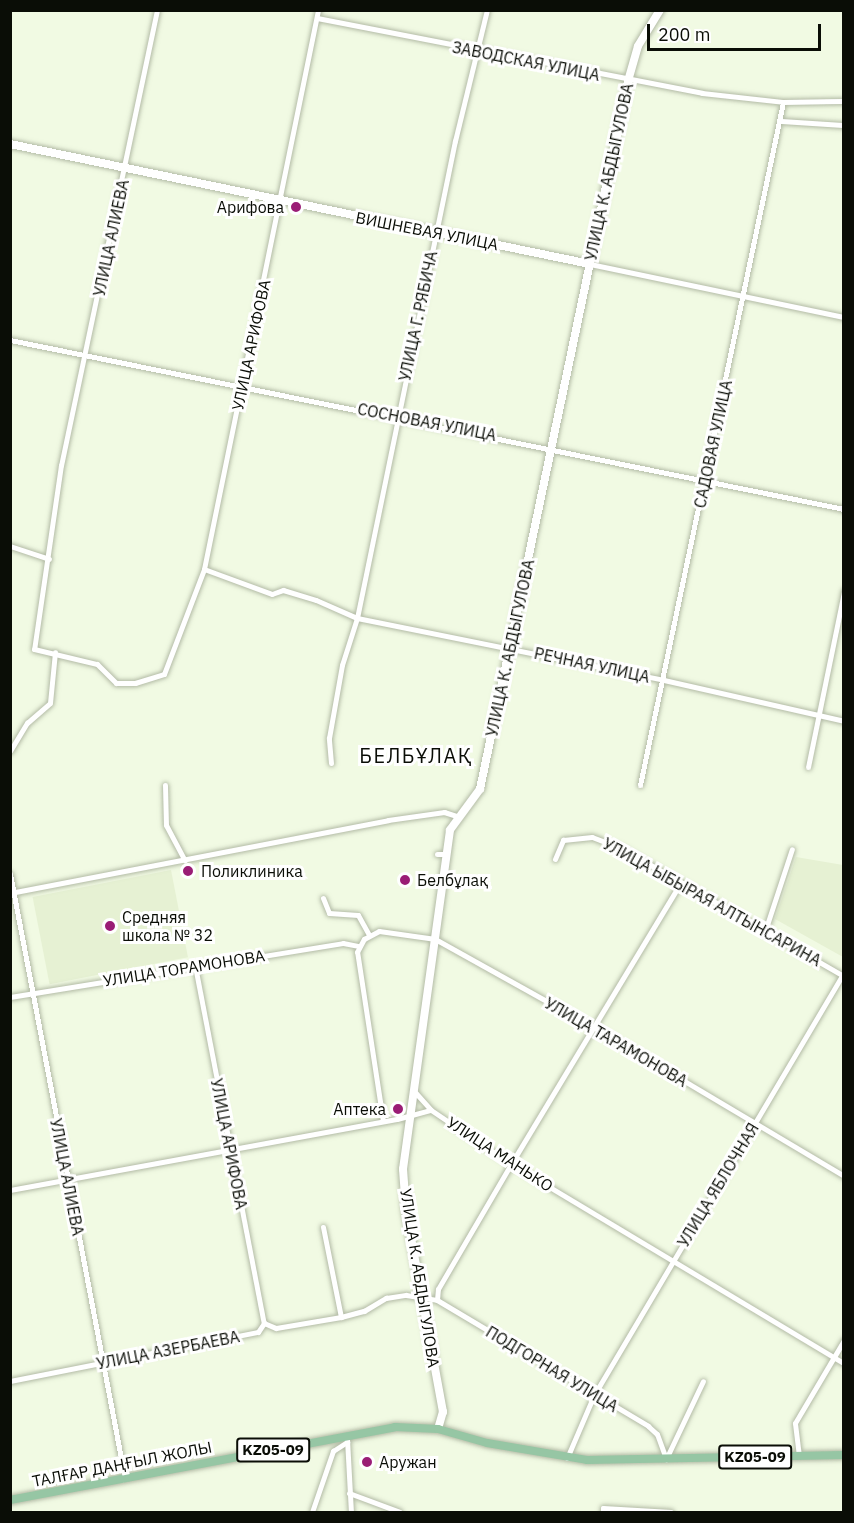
<!DOCTYPE html>
<meta charset="utf-8">
<style>
body{margin:0}
#map{position:relative;width:854px;height:1523px;overflow:hidden;background:#f1fae3;font-family:"IBM Plex Sans",sans-serif}
div>[style]{position:absolute}
.built>*{inset:0;background:#e6f1d3;transform-origin:0 0}
.roads{filter:drop-shadow(0 0 2px #b3bba6) drop-shadow(0 0 2px #b3bba6)}
.street>*{height:5px;margin:-2.5px;padding:0 2.5px;transform-origin:2.5px;border-radius:2.5px;background:#fff}
.secondary>*{height:8px;margin:-4px;padding:0 4px;transform-origin:4px;border-radius:4px;background:#fff}
.primary>*{height:8px;margin:-4px;padding:0 4px;transform-origin:4px;border-radius:4px;background:#96c6a4}
.dots>*{width:16px;height:16px;translate:-50% -50%;box-sizing:border-box;border:3px solid #fff;border-radius:50%}
span{translate:-50% -50%;white-space:nowrap;text-align:center;line-height:1.15;-webkit-text-stroke:6px #fff;paint-order:stroke}
.shield-label span{padding:2px 4px;background:#fff;border:2px solid;border-radius:4px;-webkit-text-stroke-width:0}
.shield-label{font-size:15px;color:#0a0d06;font-weight:700}
.street-label{font-size:16px;color:#0a0d06}
.poi-label{font-size:16px;color:#0a0d06}
.right{translate:-100% -50%;text-align:right}
.left{translate:0 -50%;text-align:left}
.quarter-label{font-size:20px;color:#0a0d06;letter-spacing:1.5px}
.frame{position:absolute;inset:0;border:12px solid #0a0d06;pointer-events:none}
.scale{position:absolute;left:647px;top:24px;width:174px;height:27px;box-sizing:border-box;border:3px solid #0a0d06;border-top:0;padding-left:8px;font-size:18px;line-height:21px;white-space:nowrap;color:#0a0d06;-webkit-text-stroke:4px #fff;paint-order:stroke}
</style>
<div id="map">
<div class="built">
<i style="clip-path:polygon(796px 857px,843px 865px,843px 957px,775px 919px)"></i>
<i style="left:171px;top:870px;width:89px;height:141px;rotate:79deg"></i>
</div>
<div class="roads">
<div class="street">
<i style="left:157px;top:10px;width:465px;rotate:101.9deg"></i>
<i style="left:61px;top:465px;width:186px;rotate:98.3deg"></i>
<i style="left:34px;top:649px;width:65px;rotate:13.4deg"></i>
<i style="left:97px;top:664px;width:27px;rotate:45deg"></i>
<i style="left:116px;top:683px;width:19px"></i>
<i style="left:135px;top:683px;width:30px;rotate:-17deg"></i>
<i style="left:164px;top:674px;width:112px;rotate:-69.1deg"></i>
<i style="left:204px;top:569px;width:571px;rotate:-78.47deg"></i>
<i style="left:317px;top:18px;width:392px;rotate:11deg"></i>
<i style="left:702px;top:93px;width:81px;rotate:6.3deg"></i>
<i style="left:783px;top:102px;width:61px;rotate:-0.9deg"></i>
<i style="left:780px;top:121px;width:64px;rotate:3.6deg"></i>
<i style="left:590px;top:264px;width:259px;rotate:11.8deg"></i>
<i style="left:10px;top:340px;width:851px;rotate:11.46deg"></i>
<i style="left:10px;top:546px;width:41px;rotate:18.4deg"></i>
<i style="left:204px;top:569px;width:72px;rotate:20.2deg"></i>
<i style="left:272px;top:594px;width:12px;rotate:-20deg"></i>
<i style="left:283px;top:590px;width:34px;rotate:17deg"></i>
<i style="left:316px;top:600px;width:45px;rotate:23.7deg"></i>
<i style="left:357px;top:618px;width:313px;rotate:11.4deg"></i>
<i style="left:664px;top:680px;width:185px;rotate:12.8deg"></i>
<i style="left:10px;top:751px;width:33px;rotate:-59deg"></i>
<i style="left:27px;top:723px;width:30px;rotate:-41deg"></i>
<i style="left:50px;top:703px;width:51px;rotate:-84.4deg"></i>
<i style="left:331px;top:763px;width:25px;rotate:-95deg"></i>
<i style="left:329px;top:738px;width:74px;rotate:-79.9deg"></i>
<i style="left:342px;top:665px;width:49px;rotate:-72.3deg"></i>
<i style="left:357px;top:618px;width:487px;rotate:-78.4deg"></i>
<i style="left:455px;top:141px;width:135px;rotate:-76.3deg"></i>
<i style="left:808px;top:767px;width:180px;rotate:-78.4deg"></i>
<i style="left:165px;top:785px;width:40px;rotate:88.6deg"></i>
<i style="left:166px;top:825px;width:40px;rotate:62deg"></i>
<i style="left:640px;top:785px;width:698px;rotate:-78.17deg"></i>
<i style="left:437px;top:854px;width:10px"></i>
<i style="left:555px;top:859px;width:21px;rotate:-67deg"></i>
<i style="left:563px;top:840px;width:29px;rotate:-6deg"></i>
<i style="left:592px;top:837px;width:31px;rotate:21deg"></i>
<i style="left:621px;top:848px;width:257px;rotate:29.9deg"></i>
<i style="left:10px;top:874px;width:616px;rotate:79.24deg"></i>
<i style="left:10px;top:893px;width:385px;rotate:-10.9deg"></i>
<i style="left:388px;top:820px;width:57px;rotate:-8.1deg"></i>
<i style="left:444px;top:812px;width:16px;rotate:18deg"></i>
<i style="left:323px;top:898px;width:16px;rotate:68deg"></i>
<i style="left:329px;top:913px;width:29px;rotate:4deg"></i>
<i style="left:358px;top:915px;width:23px;rotate:61deg"></i>
<i style="left:765px;top:931px;width:86px;rotate:-71.8deg"></i>
<i style="left:195px;top:966px;width:364px;rotate:79.1deg"></i>
<i style="left:10px;top:997px;width:337px;rotate:-9.2deg"></i>
<i style="left:343px;top:943px;width:15px;rotate:11deg"></i>
<i style="left:414px;top:1091px;width:25px;rotate:48deg"></i>
<i style="left:383px;top:1121px;width:171px;rotate:-98.7deg"></i>
<i style="left:357px;top:952px;width:15px;rotate:-62deg"></i>
<i style="left:364px;top:939px;width:17px;rotate:-28deg"></i>
<i style="left:379px;top:931px;width:57px;rotate:8.1deg"></i>
<i style="left:435px;top:939px;width:183px;rotate:29.1deg"></i>
<i style="left:595px;top:1028px;width:290px;rotate:30.7deg"></i>
<i style="left:10px;top:1190px;width:393px;rotate:-10.4deg"></i>
<i style="left:397px;top:1119px;width:35px;rotate:-15deg"></i>
<i style="left:431px;top:1110px;width:97px;rotate:34deg"></i>
<i style="left:511px;top:1164px;width:388px;rotate:30.9deg"></i>
<i style="left:323px;top:1227px;width:92px;rotate:78.7deg"></i>
<i style="left:437px;top:1300px;width:11px;rotate:-85deg"></i>
<i style="left:438px;top:1289px;width:145px;rotate:-59.7deg"></i>
<i style="left:511px;top:1164px;width:329px;rotate:-58.9deg"></i>
<i style="left:10px;top:1381px;width:253px;rotate:-11.2deg"></i>
<i style="left:258px;top:1332px;width:11px;rotate:-56deg"></i>
<i style="left:264px;top:1323px;width:13px;rotate:23deg"></i>
<i style="left:276px;top:1328px;width:66px;rotate:-9.6deg"></i>
<i style="left:341px;top:1317px;width:24px;rotate:-15deg"></i>
<i style="left:364px;top:1311px;width:26px;rotate:-31deg"></i>
<i style="left:386px;top:1298px;width:20px;rotate:-9deg"></i>
<i style="left:406px;top:1295px;width:31px;rotate:9deg"></i>
<i style="left:437px;top:1300px;width:246px;rotate:30.8deg"></i>
<i style="left:648px;top:1426px;width:12px;rotate:42deg"></i>
<i style="left:657px;top:1434px;width:27px;rotate:70deg"></i>
<i style="left:347px;top:1439px;width:73px;rotate:86.9deg"></i>
<i style="left:799px;top:1456px;width:33px;rotate:-97deg"></i>
<i style="left:795px;top:1423px;width:96px;rotate:-59.4deg"></i>
<i style="left:567px;top:1458px;width:69px;rotate:-66.8deg"></i>
<i style="left:594px;top:1395px;width:488px;rotate:-59.4deg"></i>
<i style="left:666px;top:1459px;width:86px;rotate:-64.6deg"></i>
<i style="left:349px;top:1493px;width:54px;rotate:20.4deg"></i>
<i style="left:312px;top:1512px;width:65px;rotate:-71deg"></i>
<i style="left:333px;top:1451px;width:17px;rotate:-33deg"></i>
<i style="left:603px;top:1512px;width:4px;rotate:-90deg"></i>
<i style="left:603px;top:1508px;width:68px;rotate:3.4deg"></i>
</div>
<div class="secondary">
<i style="left:10px;top:144px;width:592px;rotate:11.69deg"></i>
<i style="left:438px;top:1429px;width:18px;rotate:-74deg"></i>
<i style="left:443px;top:1412px;width:205px;rotate:-100.4deg"></i>
<i style="left:406px;top:1210px;width:41px;rotate:-94.2deg"></i>
<i style="left:403px;top:1169px;width:342px;rotate:-82.1deg"></i>
<i style="left:450px;top:830px;width:51px;rotate:-53.8deg"></i>
<i style="left:480px;top:789px;width:723px;rotate:-78.19deg"></i>
<i style="left:628px;top:81px;width:36px;rotate:-74deg"></i>
<i style="left:638px;top:46px;width:42px;rotate:-58.6deg"></i>
</div>
<div class="primary">
<i style="left:10px;top:1500px;width:392px;rotate:-10.7deg"></i>
<i style="left:395px;top:1427px;width:43px;rotate:2.7deg"></i>
<i style="left:438px;top:1429px;width:51px;rotate:15.9deg"></i>
<i style="left:487px;top:1443px;width:101px;rotate:9.6deg"></i>
<i style="left:587px;top:1460px;width:257px;rotate:-1.1deg"></i>
</div>
</div>
<div class="dots">
<i style="left:296px;top:207px;background:#9a1d75"></i>
<i style="left:188px;top:871px;background:#9a1d75"></i>
<i style="left:405px;top:880px;background:#9a1d75"></i>
<i style="left:110px;top:926px;background:#9a1d75"></i>
<i style="left:398px;top:1109px;background:#9a1d75"></i>
<i style="left:367px;top:1462px;background:#9a1d75"></i>
</div>
<div class="shield-label">
<span style="left:273px;top:1450px">KZ05-09</span>
<span style="left:755px;top:1457px">KZ05-09</span>
</div>
<div class="street-label">
<span style="left:526px;top:61px;rotate:11deg">ЗАВОДСКАЯ УЛИЦА</span>
<span style="left:609px;top:172px;rotate:-78deg">УЛИЦА К. АБДЫГУЛОВА</span>
<span style="left:427px;top:231px;rotate:11deg">ВИШНЕВАЯ УЛИЦА</span>
<span style="left:111px;top:238px;rotate:-78deg">УЛИЦА АЛИЕВА</span>
<span style="left:418px;top:316px;rotate:-78deg">УЛИЦА Г. РЯБИЧА</span>
<span style="left:251px;top:345px;rotate:-78deg">УЛИЦА АРИФОВА</span>
<span style="left:427px;top:422px;rotate:11deg">СОСНОВАЯ УЛИЦА</span>
<span style="left:713px;top:444px;rotate:-78deg">САДОВАЯ УЛИЦА</span>
<span style="left:510px;top:648px;rotate:-78deg">УЛИЦА К. АБДЫГУЛОВА</span>
<span style="left:592px;top:665px;rotate:12deg">РЕЧНАЯ УЛИЦА</span>
<span style="left:712px;top:902px;rotate:29deg">УЛИЦА ЫБЫРАЯ АЛТЫНСАРИНА</span>
<span style="left:184px;top:968px;rotate:-9deg">УЛИЦА ТОРАМОНОВА</span>
<span style="left:616px;top:1042px;rotate:30deg">УЛИЦА ТАРАМОНОВА</span>
<span style="left:229px;top:1144px;rotate:79deg">УЛИЦА АРИФОВА</span>
<span style="left:500px;top:1154px;rotate:33deg">УЛИЦА МАНЬКО</span>
<span style="left:67px;top:1177px;rotate:79deg">УЛИЦА АЛИЕВА</span>
<span style="left:718px;top:1185px;rotate:-59deg">УЛИЦА ЯБЛОЧНАЯ</span>
<span style="left:420px;top:1278px;rotate:81deg">УЛИЦА К. АБДЫГУЛОВА</span>
<span style="left:168px;top:1350px;rotate:-11deg">УЛИЦА АЗЕРБАЕВА</span>
<span style="left:552px;top:1369px;rotate:31deg">ПОДГОРНАЯ УЛИЦА</span>
<span style="left:122px;top:1464px;rotate:-11deg">ТАЛҒАР ДАҢҒЫЛ ЖОЛЫ</span>
</div>
<div class="poi-label">
<span class="right" style="left:284px;top:207px">Арифова</span>
<span class="left" style="left:201px;top:871px">Поликлиника</span>
<span class="left" style="left:417px;top:880px">Белбұлақ</span>
<span class="left" style="left:122px;top:926px">Средняя<br>школа № 32</span>
<span class="right" style="left:386px;top:1109px">Аптека</span>
<span class="left" style="left:379px;top:1462px">Аружан</span>
</div>
<div class="quarter-label">
<span style="left:416px;top:755px">БЕЛБҰЛАҚ</span>
</div>
<div class="frame"></div>
<div class="scale">200 m</div>
</div>
